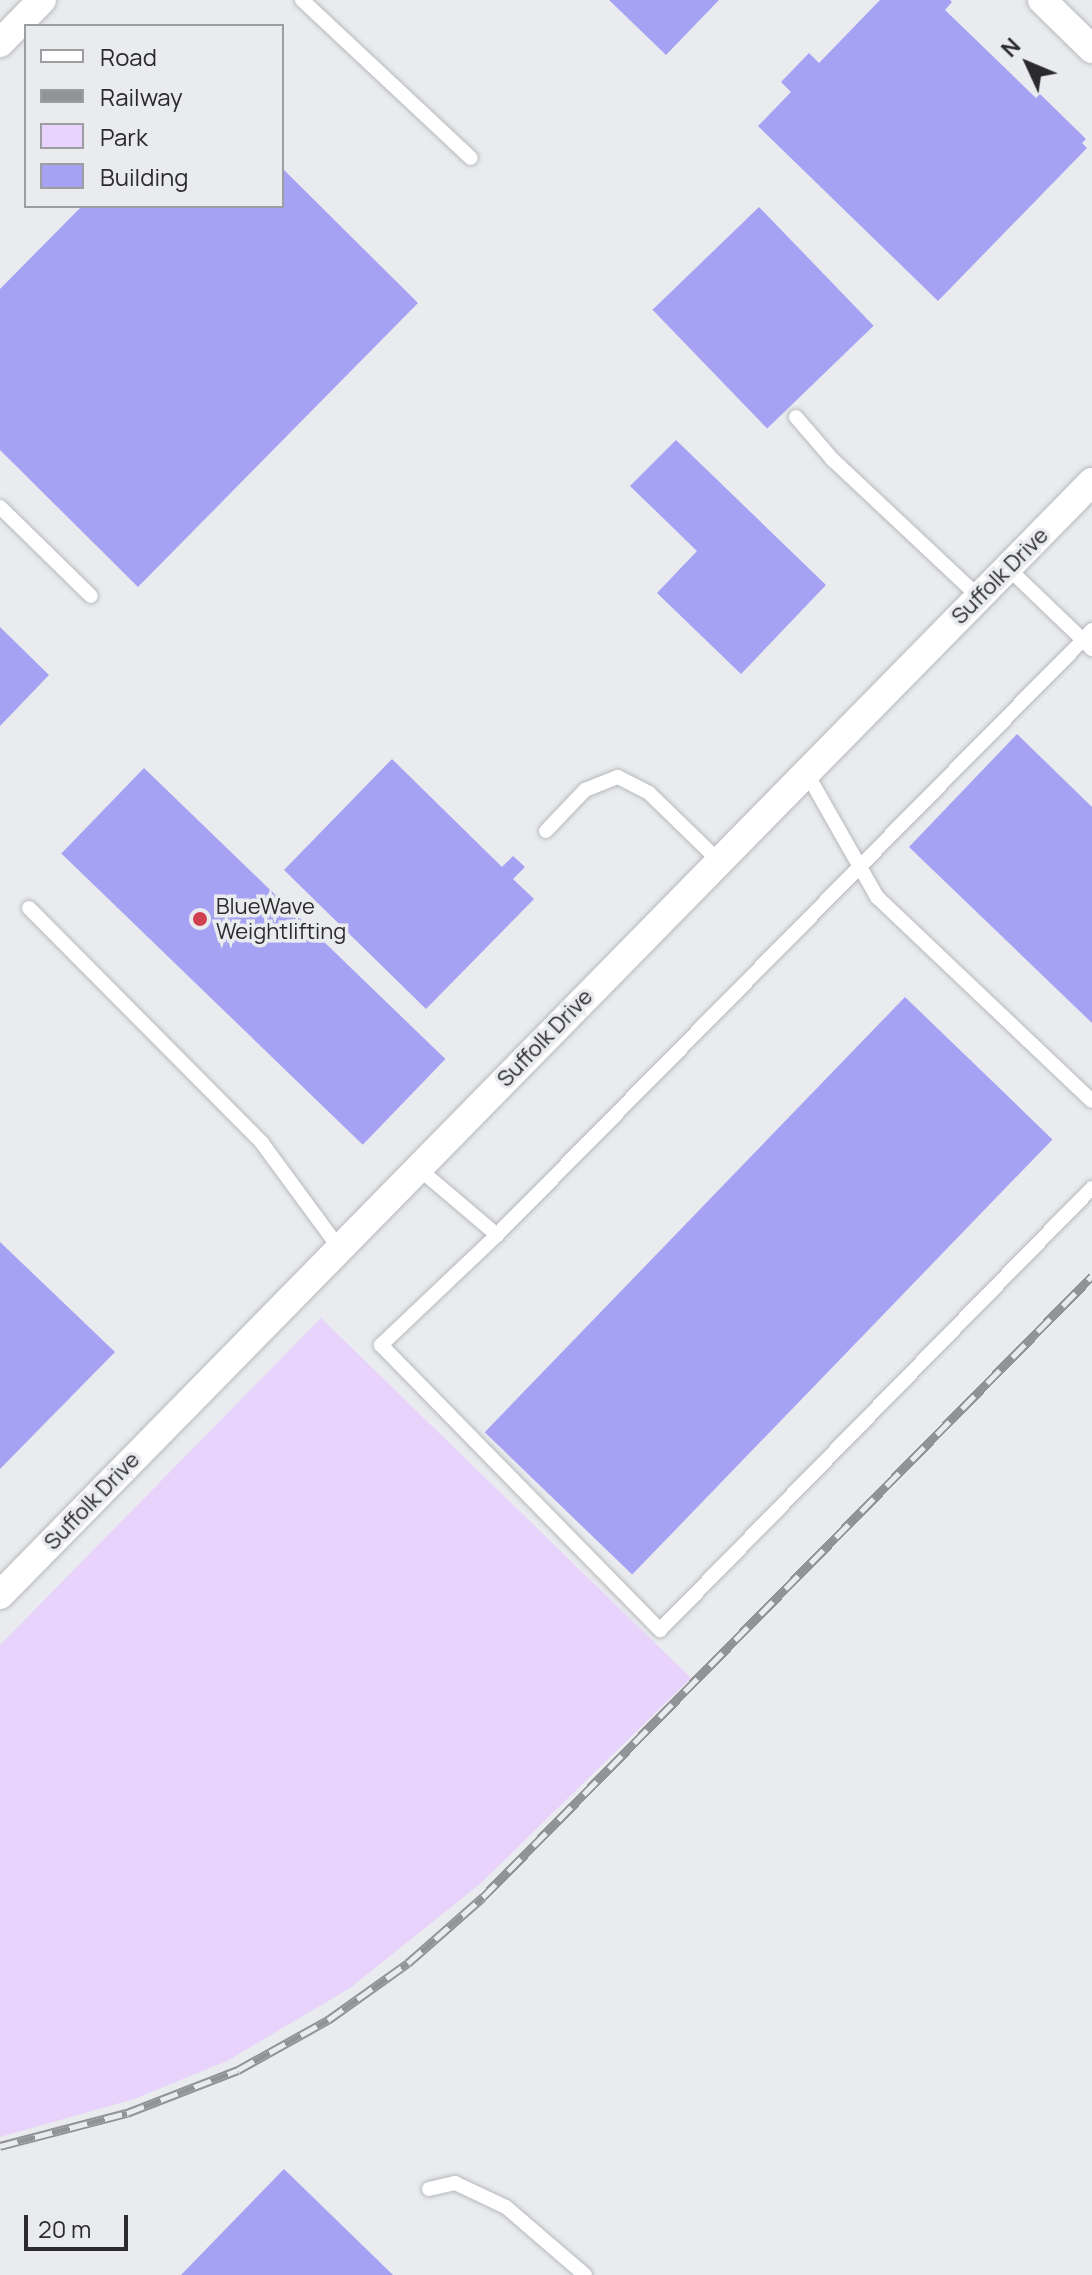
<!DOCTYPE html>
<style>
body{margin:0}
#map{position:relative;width:1092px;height:2275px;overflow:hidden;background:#e9ebee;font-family:Manrope,sans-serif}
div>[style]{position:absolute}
.green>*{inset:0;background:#e7d3fb}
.building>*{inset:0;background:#a5a2f4;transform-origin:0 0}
.roads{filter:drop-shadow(0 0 2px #b7b9bc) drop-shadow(0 0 2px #b7b9bc)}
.lane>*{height:14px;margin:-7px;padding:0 7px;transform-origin:7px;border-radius:7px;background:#fff}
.street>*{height:28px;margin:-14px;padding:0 14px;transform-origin:14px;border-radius:14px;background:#fff}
.rail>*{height:9px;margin-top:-4.5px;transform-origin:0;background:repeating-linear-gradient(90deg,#e9ebee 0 18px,#929396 0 36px);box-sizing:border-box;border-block:2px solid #929396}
.dots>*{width:22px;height:22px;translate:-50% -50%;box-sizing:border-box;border:4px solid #e9ebee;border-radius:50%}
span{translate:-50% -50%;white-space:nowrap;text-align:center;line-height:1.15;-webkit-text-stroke:7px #e9ebee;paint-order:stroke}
.street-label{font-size:22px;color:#2b2b2d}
.poi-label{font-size:22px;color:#2b2b2d}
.left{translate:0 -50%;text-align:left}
.legend{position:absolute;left:24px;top:24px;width:260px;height:184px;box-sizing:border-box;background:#e9ebee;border:2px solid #9d9ea1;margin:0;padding:10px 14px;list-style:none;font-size:24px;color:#2b2b2d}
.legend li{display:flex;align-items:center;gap:16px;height:40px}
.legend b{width:40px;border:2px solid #9d9ea1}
.north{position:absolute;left:988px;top:24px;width:80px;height:80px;-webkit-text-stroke:6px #e9ebee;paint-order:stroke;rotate:314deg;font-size:22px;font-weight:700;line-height:32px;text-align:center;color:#2b2b2d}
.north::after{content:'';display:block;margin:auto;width:28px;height:36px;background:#2b2b2d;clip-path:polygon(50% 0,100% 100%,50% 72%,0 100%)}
.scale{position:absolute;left:24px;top:2215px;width:104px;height:36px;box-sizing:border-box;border:4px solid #2b2b2d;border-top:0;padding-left:10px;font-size:24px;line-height:28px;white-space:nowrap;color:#2b2b2d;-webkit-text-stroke:6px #e9ebee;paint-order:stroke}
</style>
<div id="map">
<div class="green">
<i style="clip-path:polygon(321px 1318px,691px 1678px,481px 1883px,350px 1988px,227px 2061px,134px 2099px,0 2137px,0 1645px)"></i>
</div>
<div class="building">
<i style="clip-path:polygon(609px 0,719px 0,666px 55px)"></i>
<i style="clip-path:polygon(880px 0,950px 0,952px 2px,945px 10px,1036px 98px,1040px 94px,1086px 139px,1082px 143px,1087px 148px,938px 301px,758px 126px,791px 92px,781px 82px,809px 53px,819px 63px)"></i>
<i style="clip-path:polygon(282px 168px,418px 303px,138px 587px,0 450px,0 289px,82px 206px,282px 206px)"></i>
<i style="left:759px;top:207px;width:165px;height:148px;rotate:46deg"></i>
<i style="clip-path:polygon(676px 440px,826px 585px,741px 674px,657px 593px,697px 551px,630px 486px)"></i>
<i style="clip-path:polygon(0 627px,49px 675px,0 726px)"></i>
<i style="clip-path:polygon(1017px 734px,1092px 807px,1092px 1023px,909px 847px)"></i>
<i style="clip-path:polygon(392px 759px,502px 867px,513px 856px,525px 867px,513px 879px,534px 899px,426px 1009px,284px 870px)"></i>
<i style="left:144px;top:768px;width:419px;height:119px;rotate:44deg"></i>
<i style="left:905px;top:997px;width:205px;height:605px;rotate:44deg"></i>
<i style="clip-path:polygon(0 1242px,115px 1352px,0 1469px)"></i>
<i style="clip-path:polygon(284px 2169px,393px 2275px,181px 2275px)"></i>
</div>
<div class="roads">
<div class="lane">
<i style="left:302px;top:0;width:231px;rotate:43.1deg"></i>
<i style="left:796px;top:417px;width:57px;rotate:49.3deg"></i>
<i style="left:833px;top:460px;width:200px;rotate:43.2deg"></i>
<i style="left:0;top:507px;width:127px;rotate:44.4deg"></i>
<i style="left:1092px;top:630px;width:13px;rotate:132deg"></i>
<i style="left:1083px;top:640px;width:13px;rotate:45deg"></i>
<i style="left:806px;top:772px;width:144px;rotate:60.4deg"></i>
<i style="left:877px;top:897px;width:296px;rotate:43.5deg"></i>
<i style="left:546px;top:831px;width:57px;rotate:-46.4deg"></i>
<i style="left:585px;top:790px;width:35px;rotate:-22deg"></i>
<i style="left:618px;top:777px;width:35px;rotate:27deg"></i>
<i style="left:649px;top:793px;width:98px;rotate:44.2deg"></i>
<i style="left:29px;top:908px;width:331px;rotate:45.2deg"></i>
<i style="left:262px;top:1143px;width:130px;rotate:53.7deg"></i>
<i style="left:418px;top:1168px;width:104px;rotate:40.3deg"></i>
<i style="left:497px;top:1235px;width:160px;rotate:136.5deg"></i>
<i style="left:381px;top:1345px;width:399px;rotate:45.6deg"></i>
<i style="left:660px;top:1630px;width:618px;rotate:-45.66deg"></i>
<i style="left:497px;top:1235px;width:835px;rotate:-45.44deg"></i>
<i style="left:1083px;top:640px;width:104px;rotate:-136.2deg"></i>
<i style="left:429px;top:2189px;width:27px;rotate:-13deg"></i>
<i style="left:455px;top:2183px;width:56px;rotate:25.2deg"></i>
<i style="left:506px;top:2207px;width:104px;rotate:40.7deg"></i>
</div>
<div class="street">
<i style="left:1042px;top:0;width:70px;rotate:44.4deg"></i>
<i style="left:0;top:43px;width:60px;rotate:-45.7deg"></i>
<i style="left:0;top:1595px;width:1559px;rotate:-45.55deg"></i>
</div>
</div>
<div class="rail">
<i style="left:0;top:2146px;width:131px;rotate:-14.6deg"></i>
<i style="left:127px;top:2113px;width:119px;rotate:-21.2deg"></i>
<i style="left:238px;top:2070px;width:103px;rotate:-29.1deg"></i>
<i style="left:328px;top:2020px;width:98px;rotate:-35.5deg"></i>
<i style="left:408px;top:1963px;width:100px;rotate:-41.3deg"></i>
<i style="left:483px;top:1897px;width:870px;rotate:-45.56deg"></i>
</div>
<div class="dots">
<i style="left:200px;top:919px;background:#d1404f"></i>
</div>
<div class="street-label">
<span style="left:1000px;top:576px;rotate:-45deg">Suffolk Drive</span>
<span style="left:545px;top:1038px;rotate:-46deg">Suffolk Drive</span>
<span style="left:92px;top:1501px;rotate:-46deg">Suffolk Drive</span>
</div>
<div class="poi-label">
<span class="left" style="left:216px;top:919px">BlueWave<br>Weightlifting</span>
</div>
<ul class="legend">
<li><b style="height:10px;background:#fff"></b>Road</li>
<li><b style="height:10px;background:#929396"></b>Railway</li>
<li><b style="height:22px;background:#e7d3fb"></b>Park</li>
<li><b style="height:22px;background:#a5a2f4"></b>Building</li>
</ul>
<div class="north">N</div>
<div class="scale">20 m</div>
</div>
